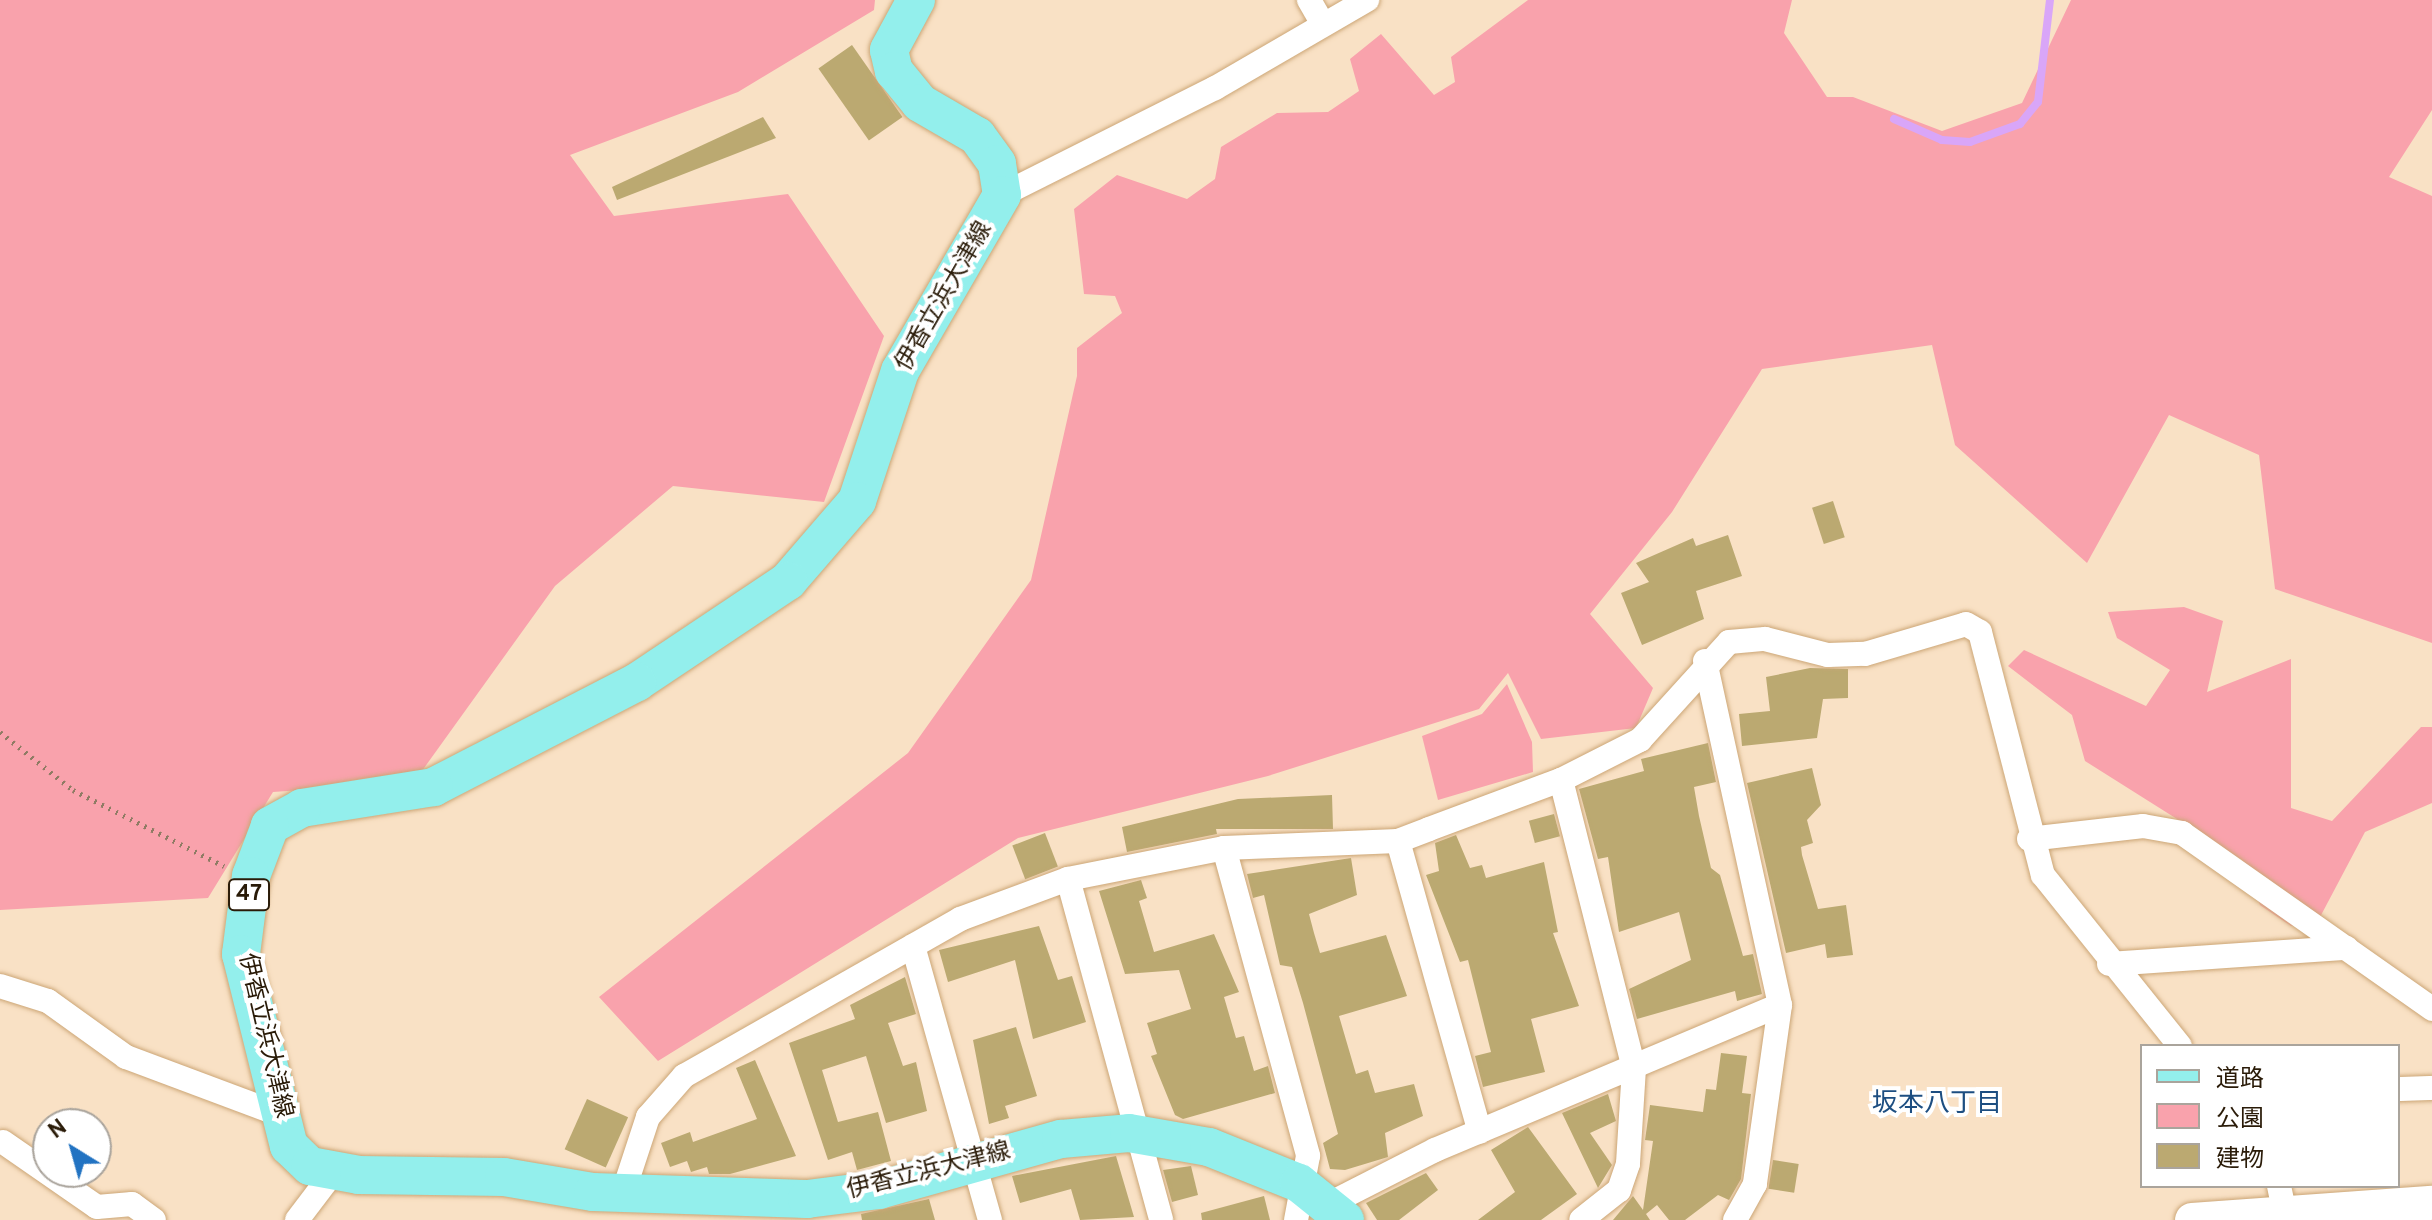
<!DOCTYPE html>
<meta charset="utf-8">
<style>
body{margin:0}
#map{position:relative;width:2432px;height:1220px;overflow:hidden;background:#f9e1c5;font-family:Overpass,"Noto Sans JP",sans-serif}
div>[style]{position:absolute}
.green>*{inset:0;background:#f9a2ac}
.stream>*{height:8px;margin:-4px;padding:0 4px;transform-origin:4px;border-radius:4px;background:#d9a6f8}
.building>*{inset:0;background:#bba971;transform-origin:0 0}
.path>*{height:5px;margin-top:-2.5px;transform-origin:0;background:repeating-linear-gradient(90deg,#8f7b64 0 2px,transparent 0 8px)}
.roads{filter:drop-shadow(0 0 2px #cca676) drop-shadow(0 0 2px #cca676)}
.street>*{height:24px;margin:-12px;padding:0 12px;transform-origin:12px;border-radius:12px;background:#fff}
.secondary>*{height:34px;margin:-17px;padding:0 17px;transform-origin:17px;border-radius:17px;background:#fff}
.primary>*{height:38px;margin:-19px;padding:0 19px;transform-origin:19px;border-radius:19px;background:#93efec}
span{translate:-50% -50%;white-space:nowrap;text-align:center;line-height:1.15;-webkit-text-stroke:8px #fff;paint-order:stroke}
.shield-label span{padding:2px 6px;background:#fff;border:2px solid;border-radius:6px;-webkit-text-stroke-width:0}
.shield-label{font-size:22px;color:#2a1b08;font-weight:700}
.street-label{font-size:24px;color:#2a1b08}
.neighbourhood-label{font-size:26px;color:#1d4e81}
.legend{position:absolute;left:2140px;top:1044px;width:260px;height:144px;box-sizing:border-box;background:#fff;border:2px solid #aaa49c;margin:0;padding:10px 14px;list-style:none;font-size:24px;color:#2a1b08}
.legend li{display:flex;align-items:center;gap:16px;height:40px}
.legend b{width:40px;border:2px solid #aaa49c}
.north{position:absolute;left:32px;top:1108px;width:80px;height:80px;box-sizing:border-box;background:#fff;border:2px solid #aaa49c;border-radius:50%;rotate:323deg;font-size:22px;font-weight:700;line-height:32px;text-align:center;color:#2a1b08}
.north::after{content:'';display:block;margin:auto;width:28px;height:36px;background:#2273c2;clip-path:polygon(50% 0,100% 100%,50% 72%,0 100%)}
</style>
<div id="map">
<div class="green">
<i style="clip-path:polygon(0 0,875px 0,874px 10px,738px 92px,570px 155px,614px 216px,788px 194px,884px 336px,824px 502px,673px 486px,555px 586px,414px 782px,273px 792px,208px 898px,0 910px)"></i>
<i style="clip-path:polygon(1528px 0,1792px 0,1784px 33px,1827px 97px,1853px 97px,1942px 131px,2022px 103px,2071px 0,2432px 0,2432px 110px,2389px 177px,2432px 196px,2432px 643px,2275px 589px,2259px 455px,2169px 415px,2087px 563px,1955px 445px,1932px 345px,1762px 369px,1672px 512px,1590px 614px,1653px 688px,1636px 728px,1541px 739px,1508px 673px,1479px 709px,1268px 776px,1018px 838px,658px 1061px,599px 997px,908px 753px,1031px 580px,1077px 376px,1077px 348px,1122px 313px,1115px 296px,1084px 294px,1074px 209px,1117px 175px,1187px 199px,1215px 179px,1221px 147px,1277px 113px,1328px 112px,1359px 91px,1350px 59px,1381px 34px,1434px 95px,1455px 82px,1451px 57px)"></i>
<i style="clip-path:polygon(2184px 607px,2223px 621px,2207px 692px,2291px 659px,2291px 808px,2332px 821px,2421px 727px,2432px 727px,2432px 803px,2365px 832px,2319px 919px,2291px 926px,2260px 905px,2242px 860px,2085px 761px,2072px 715px,2008px 666px,2024px 650px,2146px 706px,2170px 670px,2117px 638px,2108px 612px)"></i>
<i style="clip-path:polygon(1507px 684px,1532px 742px,1533px 772px,1438px 800px,1422px 736px,1482px 714px)"></i>
</div>
<div class="stream">
<i style="left:1894px;top:119px;width:52px;rotate:23.6deg"></i>
<i style="left:1942px;top:140px;width:28px;rotate:4deg"></i>
<i style="left:1970px;top:142px;width:53px;rotate:-19.8deg"></i>
<i style="left:2020px;top:124px;width:28px;rotate:-51deg"></i>
<i style="left:2038px;top:102px;width:103px;rotate:-83.3deg"></i>
</div>
<div class="building">
<i style="left:852px;top:45px;width:88px;height:41px;rotate:55deg"></i>
<i style="clip-path:polygon(763px 117px,776px 138px,617px 200px,612px 187px)"></i>
<i style="left:1833px;top:501px;width:38px;height:22px;rotate:72deg"></i>
<i style="clip-path:polygon(1728px 535px,1742px 576px,1696px 591px,1704px 619px,1642px 645px,1621px 593px,1649px 582px,1636px 563px,1693px 538px,1696px 546px)"></i>
<i style="clip-path:polygon(1810px 668px,1848px 669px,1848px 698px,1823px 699px,1817px 738px,1742px 746px,1739px 714px,1770px 711px,1766px 677px)"></i>
<i style="clip-path:polygon(1708px 743px,1716px 782px,1694px 787px,1699px 816px,1711px 868px,1720px 875px,1743px 956px,1753px 954px,1762px 994px,1737px 1001px,1735px 991px,1637px 1019px,1629px 989px,1691px 960px,1679px 912px,1619px 932px,1608px 857px,1598px 859px,1579px 789px,1644px 771px,1641px 759px)"></i>
<i style="clip-path:polygon(1812px 768px,1821px 805px,1807px 820px,1813px 843px,1801px 847px,1802px 855px,1818px 909px,1846px 905px,1853px 955px,1827px 958px,1825px 944px,1786px 953px,1747px 783px)"></i>
<i style="clip-path:polygon(1332px 795px,1333px 829px,1216px 829px,1217px 834px,1127px 852px,1122px 827px,1238px 799px)"></i>
<i style="left:1554px;top:814px;width:23px;height:26px;rotate:75deg"></i>
<i style="left:1045px;top:833px;width:36px;height:35px;rotate:69deg"></i>
<i style="clip-path:polygon(1456px 835px,1470px 868px,1482px 865px,1486px 878px,1544px 862px,1558px 932px,1553px 933px,1579px 1006px,1531px 1019px,1545px 1072px,1483px 1087px,1475px 1056px,1491px 1052px,1468px 960px,1460px 962px,1426px 875px,1439px 871px,1435px 843px)"></i>
<i style="clip-path:polygon(1351px 858px,1357px 895px,1309px 914px,1314px 933px,1320px 953px,1386px 935px,1407px 996px,1339px 1016px,1356px 1074px,1368px 1070px,1375px 1093px,1414px 1084px,1423px 1116px,1385px 1133px,1388px 1157px,1345px 1170px,1330px 1169px,1323px 1143px,1338px 1134px,1303px 1003px,1292px 967px,1280px 965px,1264px 895px,1253px 898px,1247px 874px)"></i>
<i style="clip-path:polygon(1141px 880px,1147px 898px,1139px 901px,1154px 952px,1214px 934px,1239px 992px,1224px 997px,1236px 1038px,1244px 1036px,1254px 1071px,1268px 1066px,1275px 1093px,1183px 1119px,1175px 1115px,1151px 1056px,1157px 1054px,1147px 1023px,1191px 1009px,1179px 970px,1125px 974px,1099px 891px)"></i>
<i style="clip-path:polygon(1039px 926px,1058px 980px,1072px 976px,1086px 1022px,1033px 1039px,1015px 960px,948px 982px,939px 950px)"></i>
<i style="clip-path:polygon(905px 977px,916px 1014px,888px 1023px,903px 1066px,916px 1062px,927px 1111px,886px 1123px,866px 1056px,822px 1070px,838px 1122px,878px 1112px,891px 1161px,857px 1170px,852px 1152px,828px 1160px,789px 1043px,855px 1019px,850px 1005px)"></i>
<i style="clip-path:polygon(1016px 1027px,1037px 1096px,1005px 1106px,1009px 1118px,989px 1124px,973px 1040px)"></i>
<i style="clip-path:polygon(1721px 1053px,1747px 1056px,1742px 1093px,1751px 1094px,1741px 1179px,1729px 1200px,1718px 1195px,1685px 1220px,1669px 1220px,1657px 1205px,1646px 1214px,1650px 1220px,1613px 1220px,1633px 1196px,1643px 1210px,1653px 1141px,1645px 1140px,1650px 1105px,1703px 1112px,1706px 1089px,1716px 1090px)"></i>
<i style="clip-path:polygon(755px 1060px,796px 1156px,730px 1174px,709px 1174px,707px 1167px,691px 1172px,687px 1161px,670px 1167px,661px 1143px,690px 1132px,693px 1142px,757px 1119px,736px 1068px)"></i>
<i style="clip-path:polygon(1608px 1094px,1616px 1121px,1590px 1133px,1612px 1165px,1598px 1188px,1562px 1113px)"></i>
<i style="left:587px;top:1099px;width:45px;height:55px;rotate:24deg"></i>
<i style="clip-path:polygon(1528px 1127px,1577px 1194px,1541px 1220px,1478px 1220px,1515px 1192px,1491px 1150px)"></i>
<i style="clip-path:polygon(1116px 1156px,1134px 1217px,1080px 1220px,1071px 1189px,1020px 1203px,1012px 1176px)"></i>
<i style="left:1773px;top:1160px;width:26px;height:29px;rotate:9deg"></i>
<i style="clip-path:polygon(1191px 1166px,1198px 1195px,1172px 1202px,1163px 1170px)"></i>
<i style="clip-path:polygon(1426px 1173px,1438px 1190px,1399px 1220px,1377px 1220px,1366px 1203px)"></i>
<i style="clip-path:polygon(1264px 1196px,1270px 1220px,1202px 1220px,1201px 1213px)"></i>
<i style="clip-path:polygon(929px 1199px,935px 1220px,862px 1220px,861px 1214px)"></i>
</div>
<div class="path">
<i style="left:0;top:732px;width:93px;rotate:38.5deg"></i>
<i style="left:73px;top:790px;width:169px;rotate:26.7deg"></i>
</div>
<div class="roads">
<div class="street">
<i style="left:1309px;top:0;width:28px;rotate:60deg"></i>
<i style="left:1002px;top:195px;width:238px;rotate:-26.7deg"></i>
<i style="left:1215px;top:88px;width:176px;rotate:-30.1deg"></i>
<i style="left:1705px;top:661px;width:352px;rotate:77.7deg"></i>
<i style="left:1780px;top:1005px;width:181px;rotate:98deg"></i>
<i style="left:1755px;top:1184px;width:41px;rotate:119.1deg"></i>
<i style="left:1561px;top:780px;width:297px;rotate:75.8deg"></i>
<i style="left:1634px;top:1068px;width:96px;rotate:93.6deg"></i>
<i style="left:1628px;top:1164px;width:28px;rotate:109deg"></i>
<i style="left:1619px;top:1190px;width:48px;rotate:141.7deg"></i>
<i style="left:2029px;top:839px;width:115px;rotate:-6.5deg"></i>
<i style="left:2143px;top:826px;width:40px;rotate:10deg"></i>
<i style="left:2182px;top:833px;width:306px;rotate:35.1deg"></i>
<i style="left:1398px;top:841px;width:302px;rotate:74.3deg"></i>
<i style="left:1224px;top:848px;width:319px;rotate:74.7deg"></i>
<i style="left:1308px;top:1156px;width:65px;rotate:100.6deg"></i>
<i style="left:1068px;top:879px;width:353px;rotate:74.7deg"></i>
<i style="left:913px;top:946px;width:285px;rotate:74.3deg"></i>
<i style="left:2109px;top:964px;width:238px;rotate:-3.9deg"></i>
<i style="left:0;top:986px;width:50px;rotate:17.4deg"></i>
<i style="left:48px;top:1001px;width:96px;rotate:35.7deg"></i>
<i style="left:126px;top:1057px;width:165px;rotate:20.5deg"></i>
<i style="left:2398px;top:1089px;width:34px;rotate:-2deg"></i>
<i style="left:3px;top:1142px;width:114px;rotate:34.7deg"></i>
<i style="left:97px;top:1207px;width:35px;rotate:-5deg"></i>
<i style="left:132px;top:1204px;width:27px;rotate:36deg"></i>
<i style="left:2279px;top:1186px;width:25px;rotate:78deg"></i>
<i style="left:623px;top:1193px;width:80px;rotate:-71.8deg"></i>
<i style="left:648px;top:1117px;width:55px;rotate:-48.7deg"></i>
<i style="left:684px;top:1076px;width:318px;rotate:-29.6deg"></i>
<i style="left:960px;top:919px;width:115px;rotate:-20.3deg"></i>
<i style="left:1068px;top:879px;width:159px;rotate:-11.2deg"></i>
<i style="left:1224px;top:848px;width:174px;rotate:-2.3deg"></i>
<i style="left:1398px;top:841px;width:33px;rotate:-21deg"></i>
<i style="left:1429px;top:829px;width:141px;rotate:-20.4deg"></i>
<i style="left:1561px;top:780px;width:89px;rotate:-26.9deg"></i>
<i style="left:1640px;top:740px;width:132px;rotate:-47.8deg"></i>
<i style="left:1729px;top:642px;width:36px;rotate:-5deg"></i>
<i style="left:1765px;top:639px;width:65px;rotate:14.3deg"></i>
<i style="left:1828px;top:655px;width:37px;rotate:-2deg"></i>
<i style="left:1865px;top:654px;width:105px;rotate:-16.5deg"></i>
<i style="left:1966px;top:624px;width:16px;rotate:30deg"></i>
<i style="left:1980px;top:632px;width:251px;rotate:75.5deg"></i>
<i style="left:2043px;top:875px;width:219px;rotate:51.3deg"></i>
<i style="left:1329px;top:1204px;width:119px;rotate:-27deg"></i>
<i style="left:1435px;top:1150px;width:374px;rotate:-22.8deg"></i>
<i style="left:297px;top:1220px;width:63px;rotate:-52.8deg"></i>
</div>
<div class="secondary">
<i style="left:2192px;top:1220px;width:241px;rotate:-4.1deg"></i>
</div>
<div class="primary">
<i style="left:916px;top:0;width:57px;rotate:118.4deg"></i>
<i style="left:889px;top:50px;width:22px;rotate:77deg"></i>
<i style="left:894px;top:71px;width:41px;rotate:50.9deg"></i>
<i style="left:920px;top:103px;width:66px;rotate:30.1deg"></i>
<i style="left:977px;top:136px;width:34px;rotate:54deg"></i>
<i style="left:997px;top:164px;width:31px;rotate:81deg"></i>
<i style="left:1002px;top:195px;width:203px;rotate:120.1deg"></i>
<i style="left:900px;top:371px;width:137px;rotate:108.3deg"></i>
<i style="left:857px;top:501px;width:106px;rotate:130.8deg"></i>
<i style="left:788px;top:581px;width:182px;rotate:146.2deg"></i>
<i style="left:637px;top:682px;width:229px;rotate:152.7deg"></i>
<i style="left:434px;top:787px;width:134px;rotate:171deg"></i>
<i style="left:302px;top:808px;width:37px;rotate:151deg"></i>
<i style="left:270px;top:826px;width:53px;rotate:110.8deg"></i>
<i style="left:251px;top:876px;width:79px;rotate:97.3deg"></i>
<i style="left:241px;top:954px;width:198px;rotate:76deg"></i>
<i style="left:289px;top:1146px;width:29px;rotate:44deg"></i>
<i style="left:310px;top:1166px;width:50px;rotate:10.4deg"></i>
<i style="left:359px;top:1175px;width:145px;rotate:0.8deg"></i>
<i style="left:504px;top:1177px;width:90px;rotate:9.6deg"></i>
<i style="left:593px;top:1192px;width:214px;rotate:1.9deg"></i>
<i style="left:807px;top:1199px;width:73px;rotate:-7.1deg"></i>
<i style="left:879px;top:1190px;width:189px;rotate:-15.7deg"></i>
<i style="left:1061px;top:1139px;width:68px;rotate:-5deg"></i>
<i style="left:1129px;top:1133px;width:81px;rotate:9.9deg"></i>
<i style="left:1209px;top:1147px;width:97px;rotate:21.8deg"></i>
<i style="left:1299px;top:1183px;width:59px;rotate:38.8deg"></i>
</div>
</div>
<div class="shield-label">
<span style="left:249px;top:895px">47</span>
</div>
<div class="street-label">
<span style="left:945px;top:297px;rotate:-60deg">伊香立浜大津線</span>
<span style="left:264px;top:1036px;rotate:77deg">伊香立浜大津線</span>
<span style="left:929px;top:1172px;rotate:-14deg">伊香立浜大津線</span>
</div>
<div class="neighbourhood-label">
<span style="left:1937px;top:1105px">坂本八丁目</span>
</div>
<ul class="legend">
<li><b style="height:10px;background:#93efec"></b>道路</li>
<li><b style="height:22px;background:#f9a2ac"></b>公園</li>
<li><b style="height:22px;background:#bba971"></b>建物</li>
</ul>
<div class="north">N</div>
</div>
